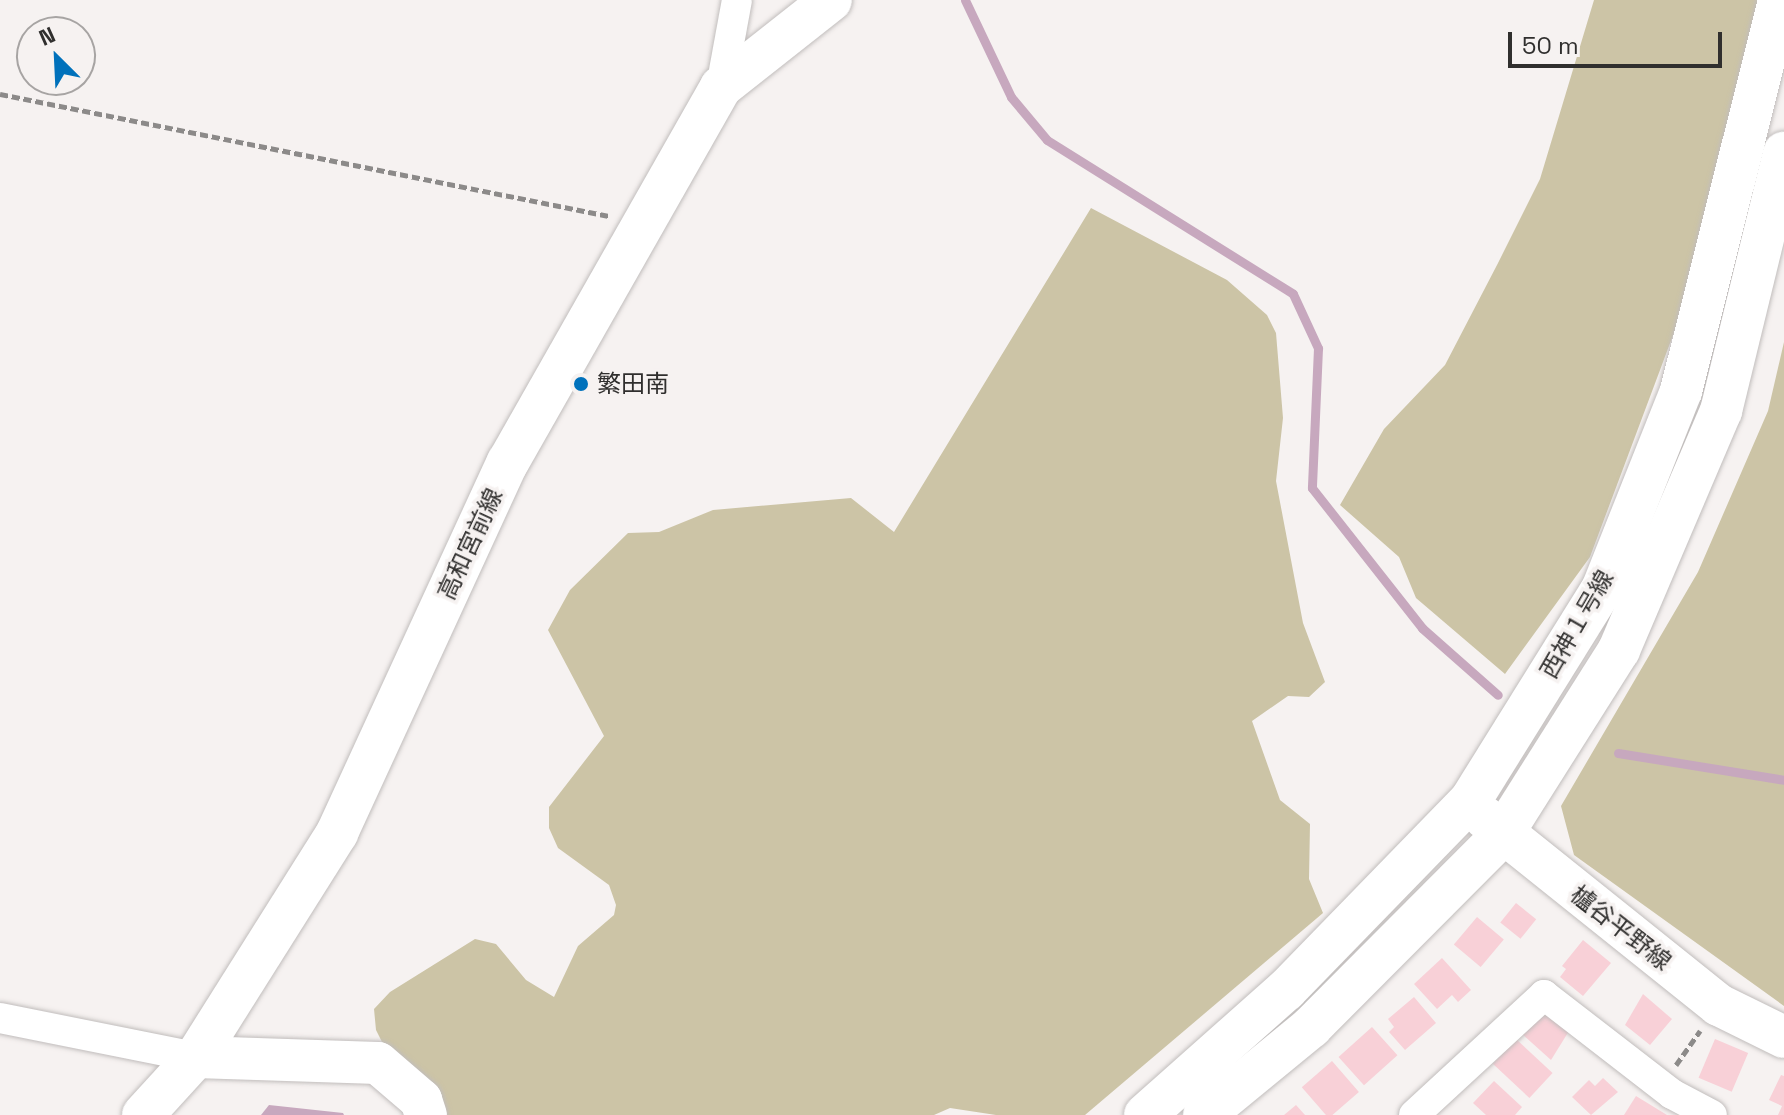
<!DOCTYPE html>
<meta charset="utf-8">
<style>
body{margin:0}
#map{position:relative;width:1784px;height:1115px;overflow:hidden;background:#f6f2f1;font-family:"Space Grotesk","Noto Sans JP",sans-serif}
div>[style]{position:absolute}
.green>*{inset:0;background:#ccc4a6}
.water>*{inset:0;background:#c7a8be}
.stream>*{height:9px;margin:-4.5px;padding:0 4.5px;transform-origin:4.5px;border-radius:4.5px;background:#c7a8be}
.building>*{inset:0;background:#f8d0d7;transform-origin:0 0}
.path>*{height:5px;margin-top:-2.5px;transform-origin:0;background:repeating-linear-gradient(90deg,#8c8a89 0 8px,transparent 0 12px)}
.roads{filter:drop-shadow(0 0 2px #c1bdbc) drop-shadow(0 0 2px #c1bdbc)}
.street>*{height:30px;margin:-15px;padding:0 15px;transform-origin:15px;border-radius:15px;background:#fff}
.secondary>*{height:42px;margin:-21px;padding:0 21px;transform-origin:21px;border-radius:21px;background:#fff}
.dots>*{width:22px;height:22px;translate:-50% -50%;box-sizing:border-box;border:4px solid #f6f2f1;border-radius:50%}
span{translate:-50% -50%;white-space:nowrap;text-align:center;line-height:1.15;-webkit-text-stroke:7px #f6f2f1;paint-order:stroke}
.poi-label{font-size:24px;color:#302f2e}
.left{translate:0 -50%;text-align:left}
.street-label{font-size:24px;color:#302f2e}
.north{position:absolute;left:16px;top:16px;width:80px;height:80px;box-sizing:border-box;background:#f6f2f1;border:2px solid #a7a4a3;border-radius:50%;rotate:336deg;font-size:22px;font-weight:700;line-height:32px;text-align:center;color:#302f2e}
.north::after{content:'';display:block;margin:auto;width:28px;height:36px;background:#0071bb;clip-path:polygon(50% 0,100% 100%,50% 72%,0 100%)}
.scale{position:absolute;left:1508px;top:32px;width:214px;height:36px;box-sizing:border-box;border:4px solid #302f2e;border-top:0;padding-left:10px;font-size:24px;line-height:28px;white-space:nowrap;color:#302f2e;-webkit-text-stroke:6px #f6f2f1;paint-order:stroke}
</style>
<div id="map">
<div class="green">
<i style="clip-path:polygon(1594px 0,1758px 0,1675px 330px,1590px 557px,1505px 674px,1416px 598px,1399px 557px,1340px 505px,1384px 429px,1445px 365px,1497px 265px,1540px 179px)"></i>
<i style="clip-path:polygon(1091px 208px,1227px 280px,1267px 315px,1276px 333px,1283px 418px,1276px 481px,1303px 623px,1325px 682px,1309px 697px,1288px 696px,1252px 721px,1280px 800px,1310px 824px,1309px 879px,1323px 913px,1085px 1115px,996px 1115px,950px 1108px,934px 1115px,441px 1115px,386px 1050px,376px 1030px,374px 1009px,390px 992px,475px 939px,496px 944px,526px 980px,554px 997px,578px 946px,614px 915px,616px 905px,609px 885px,558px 848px,549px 828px,549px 807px,604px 736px,548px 630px,570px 590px,628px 533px,659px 532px,713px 510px,851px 498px,894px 532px)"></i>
<i style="clip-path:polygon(1784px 342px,1784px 1006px,1574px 855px,1561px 806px,1698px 572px,1768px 411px)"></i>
</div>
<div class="water">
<i style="clip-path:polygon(269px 1105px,343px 1113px,344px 1115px,261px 1115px)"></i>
</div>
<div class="stream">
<i style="left:965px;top:0;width:107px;rotate:64.6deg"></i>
<i style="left:1011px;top:97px;width:56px;rotate:50.1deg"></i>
<i style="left:1047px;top:140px;width:290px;rotate:32deg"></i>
<i style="left:1293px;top:294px;width:60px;rotate:65.2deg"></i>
<i style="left:1318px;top:348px;width:140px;rotate:92.5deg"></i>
<i style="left:1312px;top:488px;width:178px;rotate:51.8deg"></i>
<i style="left:1422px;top:628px;width:101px;rotate:41.4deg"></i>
<i style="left:1618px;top:753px;width:168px;rotate:9.2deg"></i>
</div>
<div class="building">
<i style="left:1516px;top:903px;width:26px;height:25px;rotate:39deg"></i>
<i style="left:1477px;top:917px;width:35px;height:36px;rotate:40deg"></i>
<i style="clip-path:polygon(1583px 940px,1611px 963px,1583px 996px,1560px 977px,1566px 969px,1562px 966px)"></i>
<i style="clip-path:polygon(1442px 958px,1471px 990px,1458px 1002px,1452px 995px,1437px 1009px,1414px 984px)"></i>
<i style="clip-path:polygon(1643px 994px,1672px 1019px,1650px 1045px,1625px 1025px)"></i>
<i style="clip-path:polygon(1414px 997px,1436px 1023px,1405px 1050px,1389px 1032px,1394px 1027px,1388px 1019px)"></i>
<i style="clip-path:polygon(1549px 1012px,1569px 1031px,1551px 1060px,1521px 1033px)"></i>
<i style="left:1372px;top:1027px;width:38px;height:45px;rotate:48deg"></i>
<i style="left:1516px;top:1039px;width:50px;height:34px;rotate:43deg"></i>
<i style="left:1715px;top:1039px;width:36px;height:42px;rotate:23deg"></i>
<i style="left:1332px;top:1061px;width:41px;height:40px;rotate:49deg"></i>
<i style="clip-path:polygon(1781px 1075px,1784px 1076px,1784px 1115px,1778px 1115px,1782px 1106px,1769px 1100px)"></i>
<i style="clip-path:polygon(1603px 1078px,1618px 1092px,1591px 1115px,1572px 1097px,1589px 1080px,1595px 1086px)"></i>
<i style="clip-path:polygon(1494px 1081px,1522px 1107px,1515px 1115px,1486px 1115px,1473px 1103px)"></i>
<i style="clip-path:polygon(1636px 1096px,1667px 1115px,1624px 1115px)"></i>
<i style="clip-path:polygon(1296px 1105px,1305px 1115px,1284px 1115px)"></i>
</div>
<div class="path">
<i style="left:0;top:94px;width:621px;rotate:11.33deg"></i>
<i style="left:1676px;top:1065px;width:42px;rotate:-54.8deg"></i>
</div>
<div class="roads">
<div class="street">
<i style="left:721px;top:87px;width:88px;rotate:-79.6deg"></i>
<i style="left:0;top:1018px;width:200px;rotate:11.3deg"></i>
<i style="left:1414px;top:1115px;width:177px;rotate:-42.7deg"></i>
<i style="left:1544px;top:995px;width:162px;rotate:37.7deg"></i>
<i style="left:1672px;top:1094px;width:45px;rotate:27.7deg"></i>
</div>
<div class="secondary">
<i style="left:1484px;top:817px;width:301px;rotate:38.7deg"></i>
<i style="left:1719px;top:1005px;width:72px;rotate:26.2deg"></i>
<i style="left:196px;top:1057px;width:182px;rotate:1.9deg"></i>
<i style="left:378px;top:1063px;width:57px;rotate:40.7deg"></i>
<i style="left:421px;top:1100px;width:16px;rotate:72deg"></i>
<i style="left:143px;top:1115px;width:79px;rotate:-47.6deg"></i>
<i style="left:196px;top:1057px;width:265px;rotate:-57.8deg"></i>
<i style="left:337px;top:833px;width:409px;rotate:-65.3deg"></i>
<i style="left:508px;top:462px;width:431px;rotate:-60.4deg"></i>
<i style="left:721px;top:87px;width:140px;rotate:-38.3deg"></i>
<i style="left:1145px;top:1115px;width:188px;rotate:-41.6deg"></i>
<i style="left:1286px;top:990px;width:264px;rotate:-45.8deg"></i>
<i style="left:1470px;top:801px;width:252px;rotate:-58.1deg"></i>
<i style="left:1603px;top:587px;width:211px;rotate:-68.3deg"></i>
<i style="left:1681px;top:391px;width:403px;rotate:-75.9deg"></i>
<i style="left:1204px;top:1115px;width:139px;rotate:-39.4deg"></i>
<i style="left:1311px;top:1027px;width:271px;rotate:-45.1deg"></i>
<i style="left:1502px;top:835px;width:219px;rotate:-57.7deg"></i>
<i style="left:1619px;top:650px;width:260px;rotate:-66.9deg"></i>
<i style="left:1721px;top:411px;width:266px;rotate:-76.3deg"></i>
</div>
</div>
<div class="dots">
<i style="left:581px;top:384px;background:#0071bb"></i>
</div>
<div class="poi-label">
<span class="left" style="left:597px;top:384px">繁田南</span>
</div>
<div class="street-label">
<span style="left:470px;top:544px;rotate:-65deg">高和宮前線</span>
<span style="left:1577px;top:624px;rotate:-60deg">西神１号線</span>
<span style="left:1621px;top:928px;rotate:38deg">櫨谷平野線</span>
</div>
<div class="north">N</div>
<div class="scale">50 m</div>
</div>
